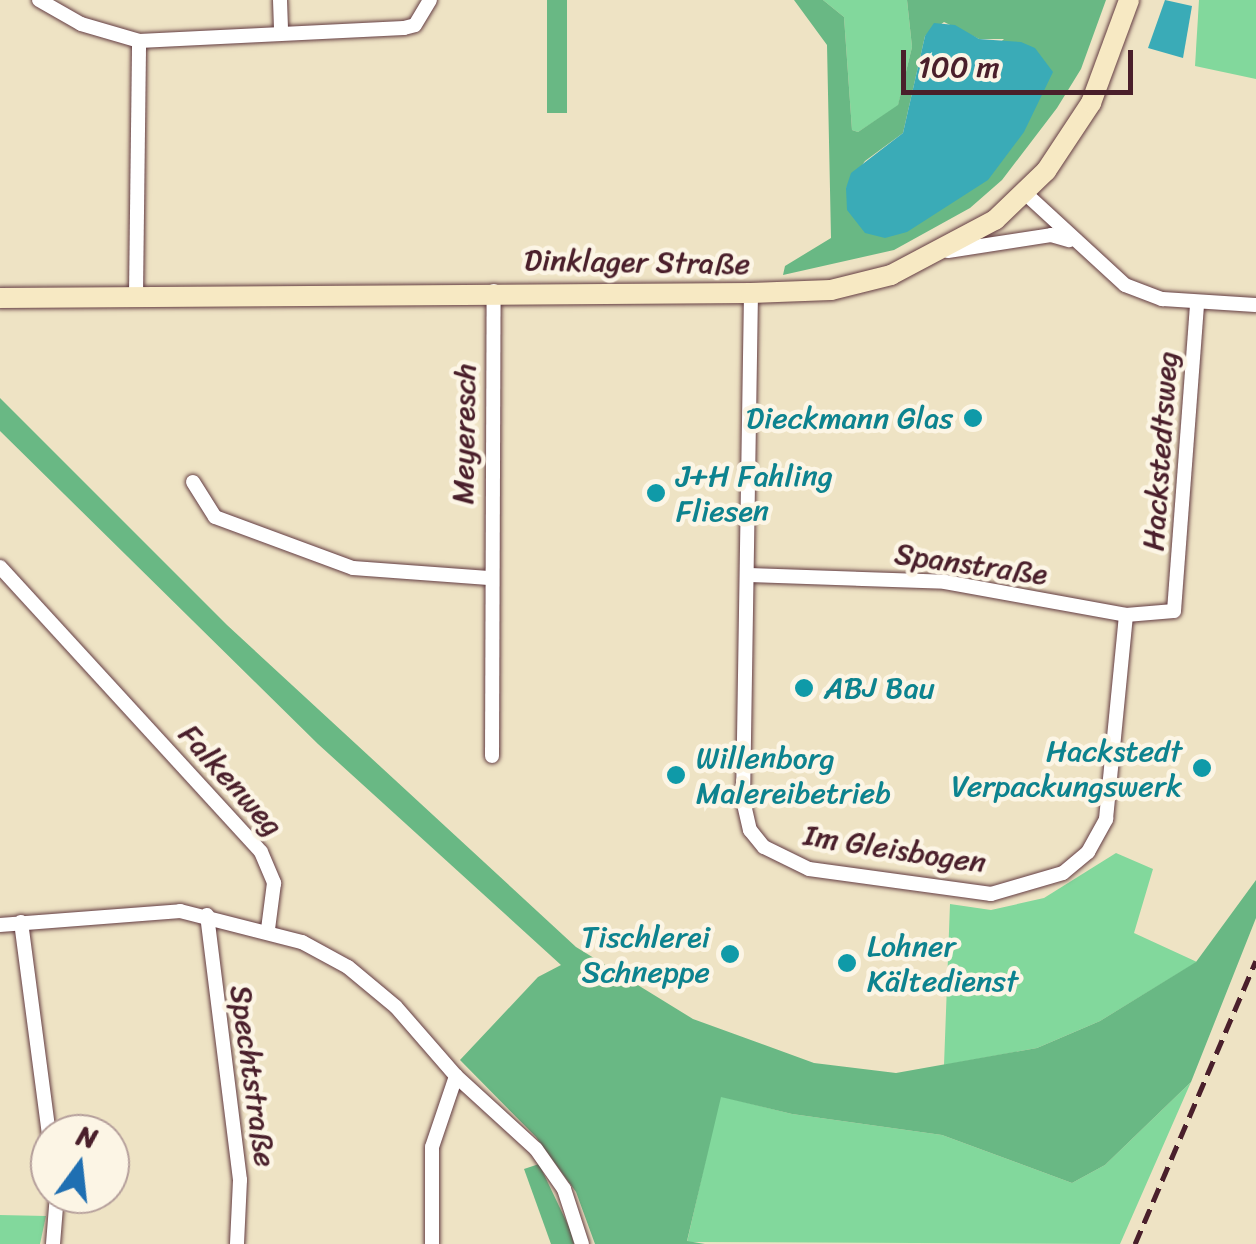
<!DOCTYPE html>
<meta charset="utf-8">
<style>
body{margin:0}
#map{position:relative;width:1256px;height:1244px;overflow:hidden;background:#eee3c4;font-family:Sriracha,sans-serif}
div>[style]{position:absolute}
.green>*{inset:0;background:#82d89c}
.forest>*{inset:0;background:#69b884;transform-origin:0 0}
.water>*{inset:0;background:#3aabb7}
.roads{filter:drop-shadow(0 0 2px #633c42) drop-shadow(0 0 2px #633c42)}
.minor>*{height:14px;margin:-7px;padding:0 7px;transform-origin:7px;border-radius:7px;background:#fff}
.secondary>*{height:20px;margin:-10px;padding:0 10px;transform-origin:10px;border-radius:10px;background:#f7e9c3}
.rail>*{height:5px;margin-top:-2.5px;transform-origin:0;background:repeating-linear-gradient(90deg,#4a1f2b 0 15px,transparent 0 23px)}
.dots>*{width:28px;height:28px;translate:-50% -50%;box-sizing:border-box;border:5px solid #fcf5e5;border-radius:50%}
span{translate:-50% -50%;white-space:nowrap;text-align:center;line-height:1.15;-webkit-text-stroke:9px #fcf5e5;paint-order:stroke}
.street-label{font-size:30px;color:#4a1f2b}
.culture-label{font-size:30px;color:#0d838f}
.right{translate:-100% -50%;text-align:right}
.left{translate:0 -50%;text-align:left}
.north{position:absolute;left:30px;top:1114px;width:100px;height:100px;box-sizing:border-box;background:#fcf5e5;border:2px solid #b59f9b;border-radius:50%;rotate:15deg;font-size:28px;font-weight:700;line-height:40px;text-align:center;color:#4a1f2b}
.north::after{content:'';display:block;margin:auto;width:35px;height:45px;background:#1f6fb2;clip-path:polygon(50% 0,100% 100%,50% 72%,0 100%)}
.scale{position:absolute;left:901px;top:50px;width:232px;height:45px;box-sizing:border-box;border:5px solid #4a1f2b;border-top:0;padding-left:12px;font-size:30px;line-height:35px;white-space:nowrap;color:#4a1f2b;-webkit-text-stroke:8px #fcf5e5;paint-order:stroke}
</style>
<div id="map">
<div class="green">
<i style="clip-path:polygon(823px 0,907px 0,912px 47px,898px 106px,858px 132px,852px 130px,844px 17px)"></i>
<i style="clip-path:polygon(1199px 0,1256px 0,1256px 79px,1195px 66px)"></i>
<i style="clip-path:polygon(1116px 853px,1153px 869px,1134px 933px,1197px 962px,1100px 1021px,1037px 1048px,944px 1065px,950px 904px,991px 910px,1044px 898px)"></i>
<i style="clip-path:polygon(1191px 1082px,1120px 1244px,687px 1242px,720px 1096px,792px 1114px,942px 1135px,1072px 1183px,1105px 1165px)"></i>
<i style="clip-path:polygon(0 1215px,46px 1216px,40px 1244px,0 1244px)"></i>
</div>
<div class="forest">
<i style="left:547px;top:0;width:20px;height:113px"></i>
<i style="clip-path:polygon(evenodd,794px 0,823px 0,844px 17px,852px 130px,858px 132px,898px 105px,912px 47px,907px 0,1106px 0,1081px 69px,1057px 108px,1002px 180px,970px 208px,894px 250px,783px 275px,785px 266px,831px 238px,827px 45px,794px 0,944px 22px,979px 39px,1004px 39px,846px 188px,865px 161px,903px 133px,925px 36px,944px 22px)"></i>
<i style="clip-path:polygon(0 398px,227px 625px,576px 947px,693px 1019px,814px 1063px,896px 1073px,1037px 1048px,1100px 1021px,1196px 962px,1256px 880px,1256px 918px,1191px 1082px,1105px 1165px,1072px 1183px,942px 1135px,792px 1114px,721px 1097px,687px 1241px,705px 1244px,595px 1244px,576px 1192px,536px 1137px,460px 1060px,538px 977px,561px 965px,318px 744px,0 431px)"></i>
<i style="clip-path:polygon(539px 1164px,570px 1229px,574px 1244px,551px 1244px,524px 1169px)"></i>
</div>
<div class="water">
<i style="clip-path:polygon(1165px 0,1192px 6px,1183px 58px,1148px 48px)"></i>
<i style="clip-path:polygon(934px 23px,955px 25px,979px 39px,1021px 42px,1035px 48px,1053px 72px,1024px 132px,988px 180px,907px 232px,885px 238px,865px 233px,847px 210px,846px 188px,851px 173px,903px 133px,925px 36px)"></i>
</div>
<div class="roads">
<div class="minor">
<i style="left:39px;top:0;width:48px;rotate:29.7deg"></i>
<i style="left:81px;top:24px;width:60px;rotate:16.3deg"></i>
<i style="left:280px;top:0;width:31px;rotate:88deg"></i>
<i style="left:1026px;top:194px;width:134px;rotate:42.6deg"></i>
<i style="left:1125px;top:285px;width:40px;rotate:21deg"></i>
<i style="left:1162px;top:299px;width:94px;rotate:3.7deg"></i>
<i style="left:948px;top:251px;width:104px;rotate:-8.8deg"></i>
<i style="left:1051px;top:235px;width:19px;rotate:16deg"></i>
<i style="left:751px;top:293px;width:507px;rotate:90.9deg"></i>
<i style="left:743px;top:800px;width:31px;rotate:77deg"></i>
<i style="left:750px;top:830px;width:22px;rotate:51deg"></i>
<i style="left:764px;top:847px;width:50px;rotate:26.1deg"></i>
<i style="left:809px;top:869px;width:184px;rotate:7.8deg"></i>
<i style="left:991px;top:894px;width:75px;rotate:-16.3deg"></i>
<i style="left:1063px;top:873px;width:33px;rotate:-40deg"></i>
<i style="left:1088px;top:852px;width:38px;rotate:-61deg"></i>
<i style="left:1106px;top:819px;width:205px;rotate:-84.4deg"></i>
<i style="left:136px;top:294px;width:253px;rotate:-89.3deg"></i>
<i style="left:139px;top:41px;width:265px;rotate:-2.8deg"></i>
<i style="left:404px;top:28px;width:11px;rotate:-15deg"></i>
<i style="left:415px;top:25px;width:29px;rotate:-59deg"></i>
<i style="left:193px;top:482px;width:41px;rotate:57.8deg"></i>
<i style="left:215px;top:517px;width:147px;rotate:20.3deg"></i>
<i style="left:353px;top:568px;width:136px;rotate:4.2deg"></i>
<i style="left:0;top:567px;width:386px;rotate:47.5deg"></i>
<i style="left:261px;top:852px;width:34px;rotate:67deg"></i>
<i style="left:274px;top:883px;width:46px;rotate:97.4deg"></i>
<i style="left:749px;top:575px;width:196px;rotate:2deg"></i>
<i style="left:945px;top:582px;width:184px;rotate:10.3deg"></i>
<i style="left:1126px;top:615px;width:48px;rotate:-4.8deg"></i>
<i style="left:1174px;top:611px;width:308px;rotate:-85.7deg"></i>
<i style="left:492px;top:756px;width:465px;rotate:-89.8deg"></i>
<i style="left:207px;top:915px;width:267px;rotate:82.9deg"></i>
<i style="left:240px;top:1180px;width:64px;rotate:92.7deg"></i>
<i style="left:21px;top:922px;width:222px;rotate:82.5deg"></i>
<i style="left:0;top:925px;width:181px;rotate:-4.4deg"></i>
<i style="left:180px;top:911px;width:126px;rotate:14.3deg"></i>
<i style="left:302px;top:942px;width:52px;rotate:28.5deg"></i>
<i style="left:348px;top:967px;width:62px;rotate:39.8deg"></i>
<i style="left:396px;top:1007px;width:91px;rotate:49deg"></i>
<i style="left:456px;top:1076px;width:108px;rotate:42.4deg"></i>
<i style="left:536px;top:1149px;width:49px;rotate:55deg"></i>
<i style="left:564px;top:1189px;width:58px;rotate:71.9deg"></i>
<i style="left:53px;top:1244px;width:50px;rotate:-85.4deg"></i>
<i style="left:432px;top:1244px;width:97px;rotate:-90deg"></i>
<i style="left:432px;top:1147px;width:75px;rotate:-71.3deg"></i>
</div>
<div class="secondary">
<i style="left:0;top:298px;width:751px;rotate:-0.38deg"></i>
<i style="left:751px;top:293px;width:80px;rotate:-2.1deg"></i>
<i style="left:831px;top:290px;width:62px;rotate:-14deg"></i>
<i style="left:891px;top:275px;width:118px;rotate:-27.9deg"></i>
<i style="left:995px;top:220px;width:71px;rotate:-43.9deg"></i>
<i style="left:1046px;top:171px;width:82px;rotate:-56.5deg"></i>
<i style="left:1091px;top:103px;width:110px;rotate:-69.7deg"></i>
</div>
</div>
<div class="rail">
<i style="left:1135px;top:1244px;width:308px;rotate:-66.9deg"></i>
</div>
<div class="dots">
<i style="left:973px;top:418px;background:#0f9aa8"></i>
<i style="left:656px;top:493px;background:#0f9aa8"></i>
<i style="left:804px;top:688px;background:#0f9aa8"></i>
<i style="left:1202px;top:768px;background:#0f9aa8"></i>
<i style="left:676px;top:775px;background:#0f9aa8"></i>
<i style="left:730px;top:954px;background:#0f9aa8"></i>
<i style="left:847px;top:963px;background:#0f9aa8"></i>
</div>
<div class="street-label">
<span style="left:637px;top:262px;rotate:1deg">Dinklager Straße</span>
<span style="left:464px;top:434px;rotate:-89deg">Meyeresch</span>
<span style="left:1160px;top:451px;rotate:-86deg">Hackstedtsweg</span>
<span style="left:971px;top:564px;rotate:8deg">Spanstraße</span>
<span style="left:231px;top:780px;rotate:48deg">Falkenweg</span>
<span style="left:895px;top:849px;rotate:9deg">Im Gleisbogen</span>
<span style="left:253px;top:1076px;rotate:82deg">Spechtstraße</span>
</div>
<div class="culture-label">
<span class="right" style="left:953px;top:418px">Dieckmann Glas</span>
<span class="left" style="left:676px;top:493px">J+H Fahling<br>Fliesen</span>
<span class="left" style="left:824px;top:688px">ABJ Bau</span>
<span class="right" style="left:1182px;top:768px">Hackstedt<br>Verpackungswerk</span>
<span class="left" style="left:696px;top:775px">Willenborg<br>Malereibetrieb</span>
<span class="right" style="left:710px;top:954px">Tischlerei<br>Schneppe</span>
<span class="left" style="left:867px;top:963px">Lohner<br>Kältedienst</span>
</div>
<div class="north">N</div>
<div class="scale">100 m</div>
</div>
